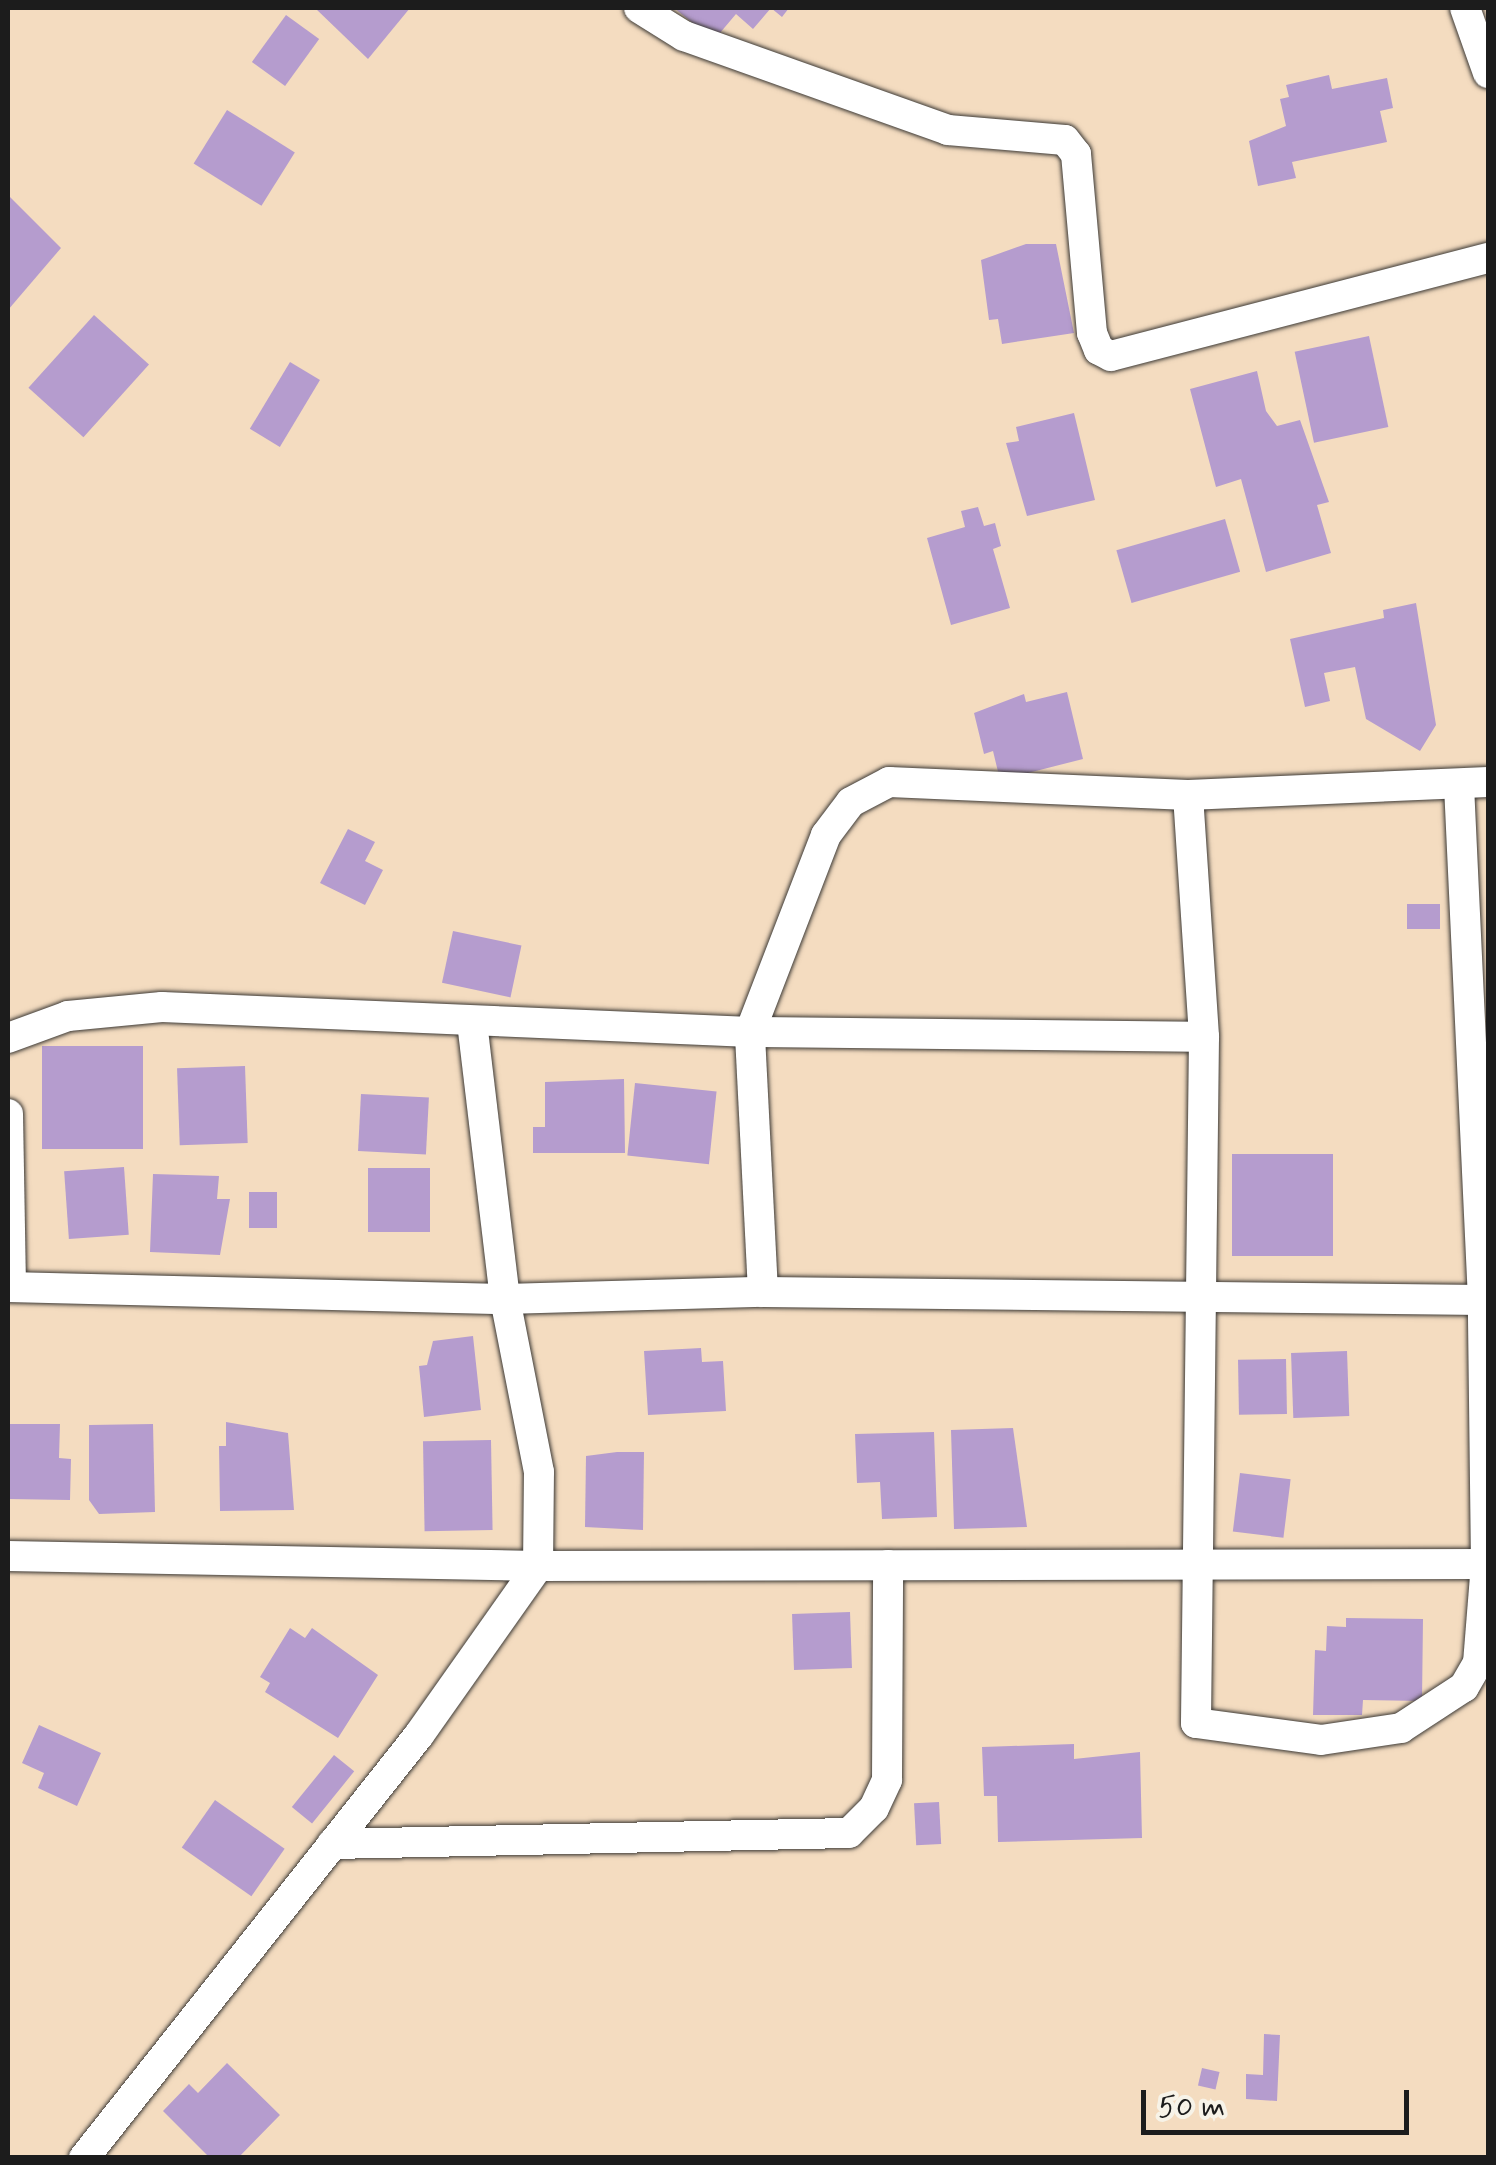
<!DOCTYPE html>
<style>
body{margin:0}
#map{position:relative;width:1496px;height:2165px;overflow:hidden;background:#f4dcc0;font-family:Mynerve,sans-serif}
div>[style]{position:absolute}
.building>*{inset:0;background:#b59cce;transform-origin:0 0}
.roads{filter:drop-shadow(0 0 2px #3c3935) drop-shadow(0 0 2px #3c3935)}
.minor>*{height:30px;margin:-15px;padding:0 15px;transform-origin:15px;border-radius:15px;background:#fff}
span{translate:-50% -50%;white-space:nowrap;text-align:center;line-height:1.15;-webkit-text-stroke:10px #f7f3e8;paint-order:stroke}
.frame{position:absolute;inset:0;border:10px solid #1c1c1c;pointer-events:none}
.scale{position:absolute;left:1141px;top:2090px;width:268px;height:45px;box-sizing:border-box;border:5px solid #1c1c1c;border-top:0;padding-left:12px;font-size:30px;line-height:35px;white-space:nowrap;color:#1c1c1c;-webkit-text-stroke:8px #f7f3e8;paint-order:stroke}
</style>
<div id="map">
<div class="building">
<i style="clip-path:polygon(315px 8px,410px 8px,368px 59px)"></i>
<i style="clip-path:polygon(674px 8px,789px 8px,782px 17px,771px 8px,753px 29px,736px 14px,714px 40px)"></i>
<i style="left:286px;top:15px;width:41px;height:58px;rotate:36deg"></i>
<i style="clip-path:polygon(1329px 75px,1332px 89px,1387px 78px,1393px 108px,1380px 111px,1387px 142px,1292px 162px,1296px 178px,1258px 186px,1249px 141px,1286px 126px,1280px 99px,1289px 97px,1286px 85px)"></i>
<i style="left:227px;top:110px;width:80px;height:63px;rotate:32deg"></i>
<i style="clip-path:polygon(10px 197px,61px 248px,8px 310px,8px 199px)"></i>
<i style="clip-path:polygon(1026px 244px,1056px 244px,1074px 333px,1002px 344px,998px 319px,989px 320px,981px 260px)"></i>
<i style="left:94px;top:315px;width:74px;height:98px;rotate:42deg"></i>
<i style="left:1369px;top:336px;width:93px;height:76px;rotate:78deg"></i>
<i style="left:290px;top:362px;width:35px;height:78px;rotate:31deg"></i>
<i style="clip-path:polygon(1257px 371px,1266px 411px,1277px 426px,1300px 420px,1329px 502px,1317px 505px,1331px 553px,1266px 572px,1241px 479px,1216px 487px,1190px 389px)"></i>
<i style="clip-path:polygon(1074px 413px,1095px 500px,1027px 516px,1006px 443px,1019px 441px,1016px 427px)"></i>
<i style="clip-path:polygon(978px 507px,984px 526px,995px 523px,1001px 546px,993px 549px,1010px 608px,951px 625px,927px 538px,965px 527px,961px 511px)"></i>
<i style="left:1225px;top:519px;width:55px;height:113px;rotate:74deg"></i>
<i style="clip-path:polygon(1416px 603px,1436px 725px,1420px 751px,1366px 719px,1355px 667px,1324px 673px,1330px 701px,1305px 707px,1290px 639px,1384px 618px,1383px 610px)"></i>
<i style="clip-path:polygon(1067px 692px,1083px 759px,1000px 780px,993px 751px,984px 754px,974px 713px,1024px 694px,1026px 702px)"></i>
<i style="clip-path:polygon(348px 829px,375px 842px,365px 861px,383px 870px,365px 905px,320px 883px)"></i>
<i style="left:1407px;top:904px;width:33px;height:25px"></i>
<i style="left:453px;top:931px;width:70px;height:53px;rotate:12deg"></i>
<i style="left:143px;top:1046px;width:103px;height:101px;rotate:90deg"></i>
<i style="left:245px;top:1066px;width:77px;height:68px;rotate:88deg"></i>
<i style="clip-path:polygon(624px 1079px,625px 1153px,533px 1153px,533px 1127px,545px 1127px,545px 1082px)"></i>
<i style="left:635px;top:1083px;width:82px;height:73px;rotate:6deg"></i>
<i style="left:361px;top:1094px;width:68px;height:57px;rotate:3deg"></i>
<i style="left:1333px;top:1154px;width:102px;height:101px;rotate:90deg"></i>
<i style="left:124px;top:1167px;width:68px;height:60px;rotate:86deg"></i>
<i style="left:368px;top:1168px;width:62px;height:64px"></i>
<i style="clip-path:polygon(153px 1174px,219px 1176px,217px 1199px,230px 1199px,220px 1255px,150px 1252px)"></i>
<i style="left:249px;top:1192px;width:28px;height:36px"></i>
<i style="clip-path:polygon(473px 1336px,481px 1410px,424px 1417px,419px 1366px,427px 1365px,433px 1341px)"></i>
<i style="clip-path:polygon(701px 1348px,702px 1362px,723px 1361px,726px 1411px,648px 1415px,644px 1351px)"></i>
<i style="left:1347px;top:1351px;width:65px;height:56px;rotate:88deg"></i>
<i style="left:1286px;top:1359px;width:55px;height:48px;rotate:89deg"></i>
<i style="clip-path:polygon(226px 1422px,288px 1433px,294px 1510px,220px 1511px,219px 1446px,226px 1446px)"></i>
<i style="clip-path:polygon(8px 1424px,60px 1424px,59px 1458px,71px 1459px,70px 1500px,8px 1499px)"></i>
<i style="clip-path:polygon(153px 1424px,155px 1512px,99px 1514px,89px 1500px,89px 1425px)"></i>
<i style="clip-path:polygon(1013px 1428px,1027px 1527px,954px 1529px,951px 1430px)"></i>
<i style="clip-path:polygon(934px 1432px,937px 1517px,882px 1519px,880px 1482px,857px 1483px,855px 1434px)"></i>
<i style="left:491px;top:1440px;width:90px;height:68px;rotate:89deg"></i>
<i style="clip-path:polygon(617px 1452px,644px 1452px,643px 1530px,585px 1527px,586px 1456px)"></i>
<i style="left:1240px;top:1473px;width:51px;height:59px;rotate:7deg"></i>
<i style="left:850px;top:1612px;width:56px;height:58px;rotate:88deg"></i>
<i style="clip-path:polygon(1346px 1618px,1423px 1619px,1422px 1701px,1363px 1700px,1362px 1715px,1313px 1715px,1315px 1650px,1326px 1651px,1327px 1626px,1346px 1627px)"></i>
<i style="clip-path:polygon(290px 1628px,305px 1638px,312px 1628px,378px 1675px,338px 1738px,265px 1692px,270px 1683px,260px 1677px)"></i>
<i style="clip-path:polygon(39px 1725px,101px 1753px,77px 1806px,38px 1788px,44px 1773px,22px 1763px)"></i>
<i style="clip-path:polygon(1074px 1744px,1074px 1759px,1140px 1752px,1142px 1838px,998px 1842px,997px 1796px,984px 1796px,982px 1747px)"></i>
<i style="left:334px;top:1755px;width:26px;height:67px;rotate:39deg"></i>
<i style="left:215px;top:1800px;width:85px;height:58px;rotate:35deg"></i>
<i style="left:939px;top:1802px;width:42px;height:25px;rotate:87deg"></i>
<i style="clip-path:polygon(1264px 2034px,1280px 2035px,1277px 2101px,1246px 2099px,1246px 2074px,1263px 2075px)"></i>
<i style="clip-path:polygon(227px 2063px,280px 2115px,238px 2158px,210px 2158px,163px 2111px,189px 2084px,198px 2093px)"></i>
<i style="left:1202px;top:2068px;width:18px;height:18px;rotate:13deg"></i>
</div>
<div class="roads">
<div class="minor">
<i style="left:639px;top:8px;width:53px;rotate:31.9deg"></i>
<i style="left:684px;top:36px;width:280px;rotate:19.6deg"></i>
<i style="left:948px;top:130px;width:117px;rotate:4.9deg"></i>
<i style="left:1065px;top:140px;width:18px;rotate:52deg"></i>
<i style="left:1076px;top:154px;width:180px;rotate:84.9deg"></i>
<i style="left:1092px;top:333px;width:18px;rotate:68deg"></i>
<i style="left:1099px;top:350px;width:13px;rotate:27deg"></i>
<i style="left:1111px;top:356px;width:390px;rotate:-14.6deg"></i>
<i style="left:1465px;top:8px;width:69px;rotate:70.5deg"></i>
<i style="left:1188px;top:795px;width:243px;rotate:86.2deg"></i>
<i style="left:1204px;top:1037px;width:686px;rotate:90.67deg"></i>
<i style="left:1196px;top:1723px;width:126px;rotate:7.7deg"></i>
<i style="left:1321px;top:1740px;width:81px;rotate:-8.5deg"></i>
<i style="left:1401px;top:1728px;width:75px;rotate:-33.1deg"></i>
<i style="left:1464px;top:1687px;width:28px;rotate:-60deg"></i>
<i style="left:1478px;top:1663px;width:99px;rotate:-85.4deg"></i>
<i style="left:8px;top:1038px;width:64px;rotate:-20.1deg"></i>
<i style="left:68px;top:1016px;width:94px;rotate:-5.5deg"></i>
<i style="left:162px;top:1007px;width:589px;rotate:2.43deg"></i>
<i style="left:750px;top:1032px;width:454px;rotate:0.6deg"></i>
<i style="left:8px;top:1114px;width:173px;rotate:89deg"></i>
<i style="left:8px;top:1287px;width:497px;rotate:1.4deg"></i>
<i style="left:505px;top:1299px;width:258px;rotate:-1.6deg"></i>
<i style="left:763px;top:1292px;width:720px;rotate:0.64deg"></i>
<i style="left:763px;top:1292px;width:260px;rotate:-92.9deg"></i>
<i style="left:750px;top:1032px;width:211px;rotate:-68.9deg"></i>
<i style="left:826px;top:835px;width:41px;rotate:-52.9deg"></i>
<i style="left:851px;top:802px;width:43px;rotate:-27.8deg"></i>
<i style="left:889px;top:782px;width:299px;rotate:2.5deg"></i>
<i style="left:1188px;top:795px;width:300px;rotate:-2.5deg"></i>
<i style="left:8px;top:1556px;width:530px;rotate:1.08deg"></i>
<i style="left:538px;top:1566px;width:948px;rotate:-0.12deg"></i>
<i style="left:1486px;top:1564px;width:264px;rotate:-90.7deg"></i>
<i style="left:1483px;top:1300px;width:516px;rotate:-92.67deg"></i>
<i style="left:332px;top:1844px;width:517px;rotate:-1.22deg"></i>
<i style="left:849px;top:1833px;width:35px;rotate:-45deg"></i>
<i style="left:874px;top:1808px;width:31px;rotate:-65deg"></i>
<i style="left:887px;top:1780px;width:215px;rotate:-89.7deg"></i>
<i style="left:84px;top:2158px;width:540px;rotate:-51.62deg"></i>
<i style="left:419px;top:1735px;width:207px;rotate:-54.8deg"></i>
<i style="left:538px;top:1566px;width:94px;rotate:-89.4deg"></i>
<i style="left:539px;top:1472px;width:176px;rotate:-101.1deg"></i>
<i style="left:505px;top:1299px;width:279px;rotate:-96.8deg"></i>
</div>
</div>
<div class="frame"></div>
<div class="scale">50 m</div>
</div>
